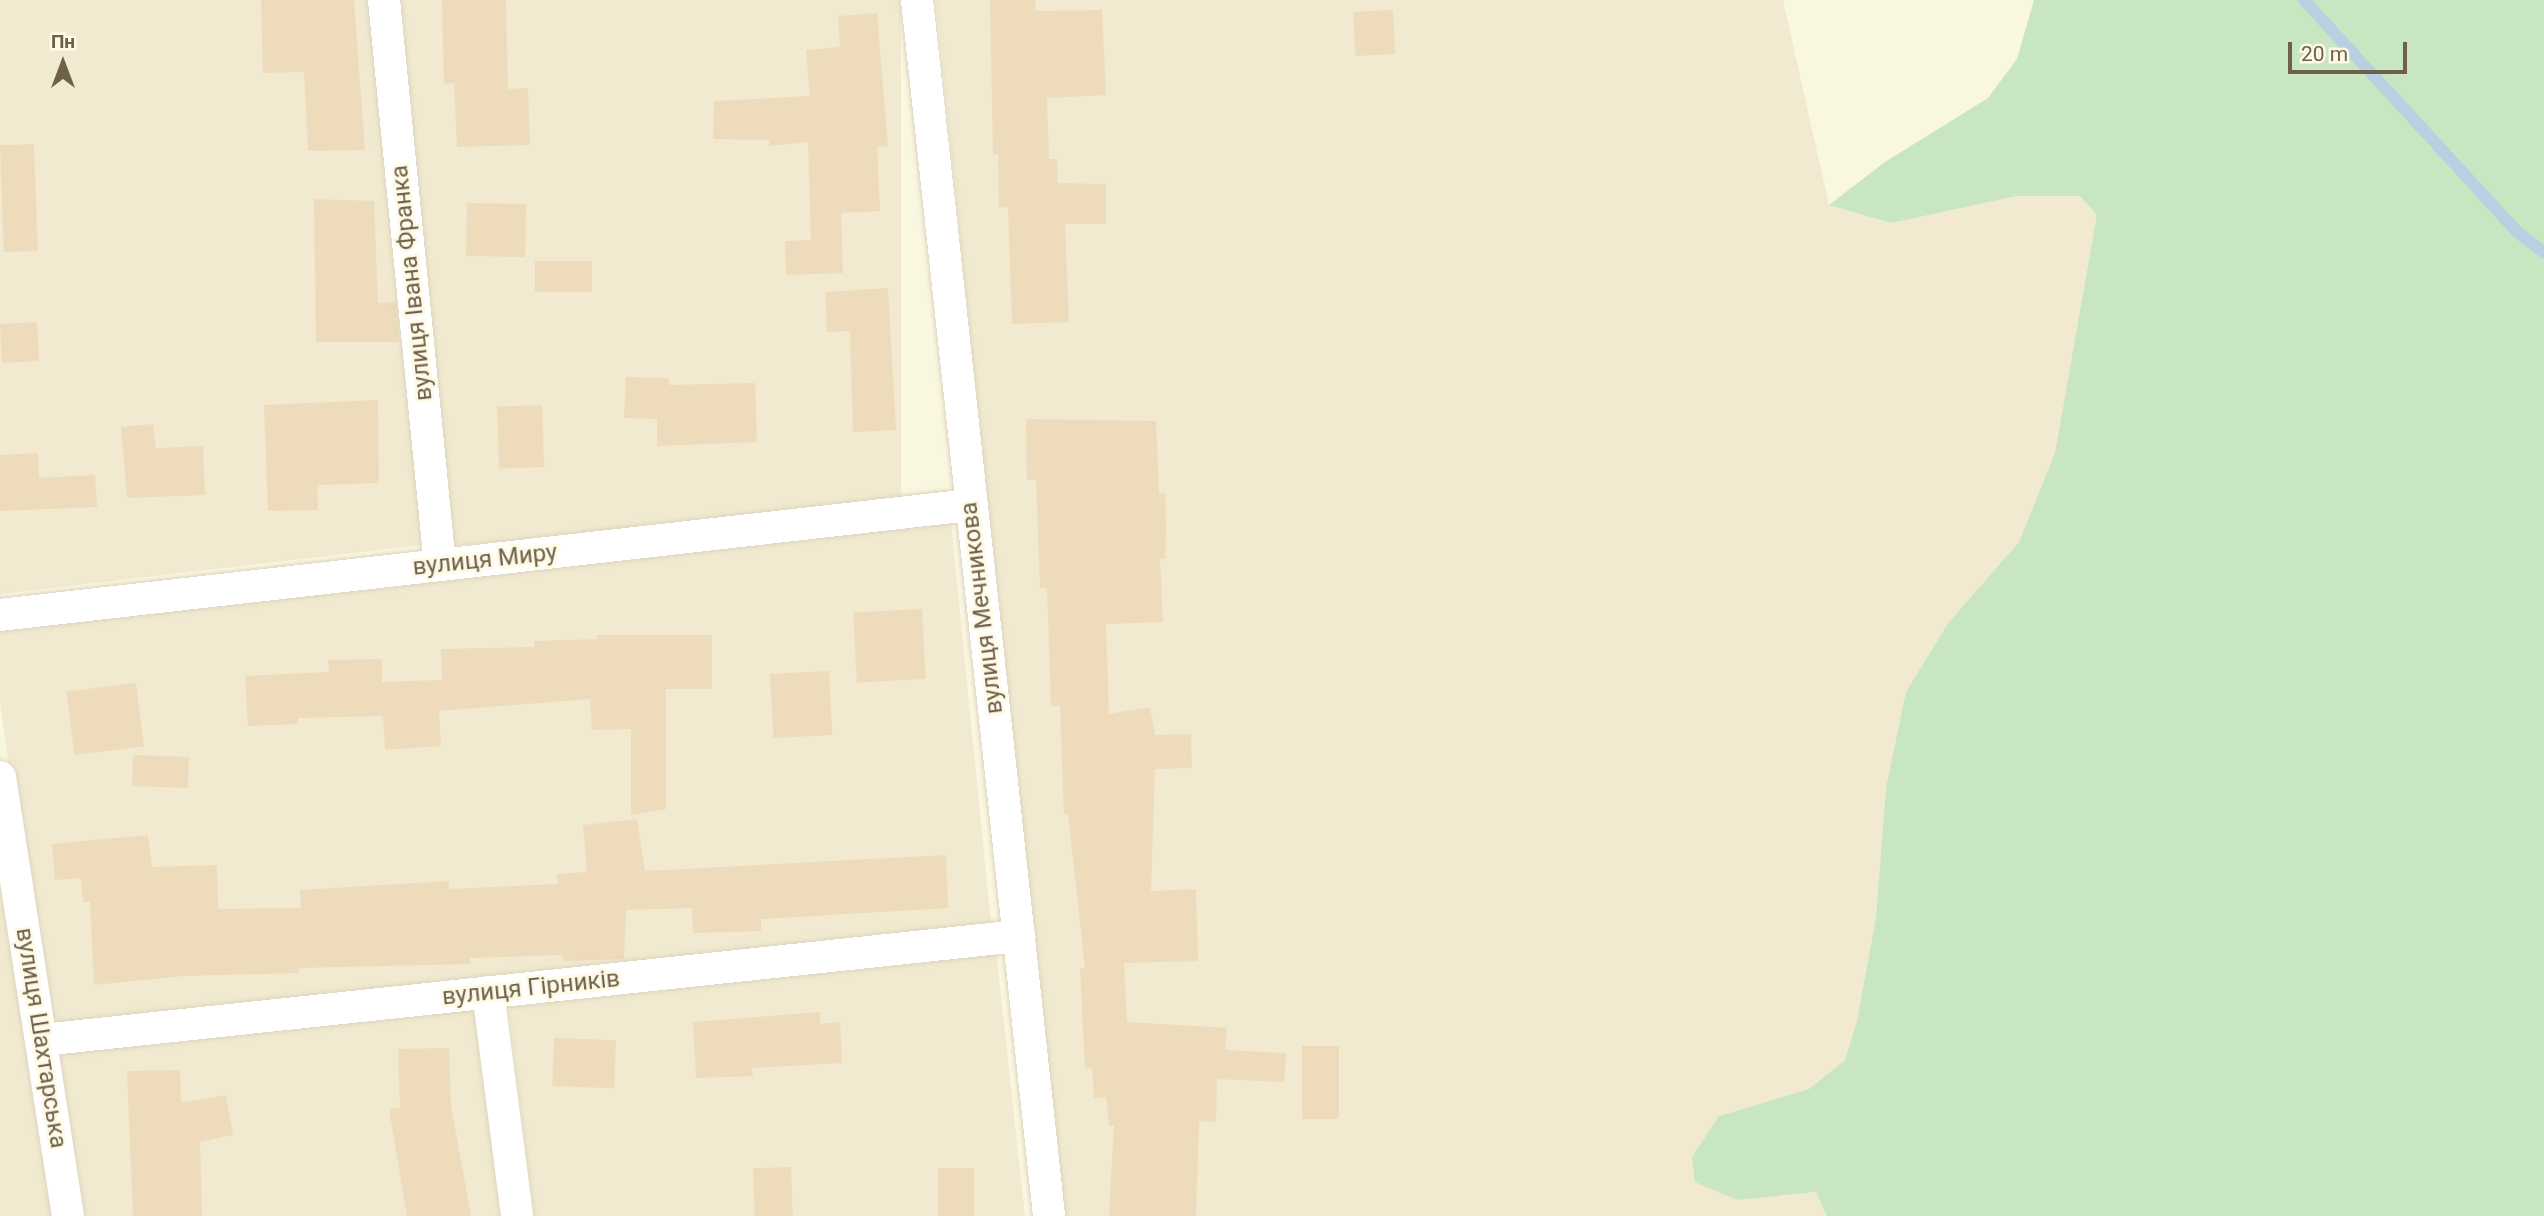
<!DOCTYPE html>
<meta charset="utf-8">
<style>
body{margin:0}
#map{position:relative;width:2544px;height:1216px;overflow:hidden;background:#faf7e1;font-family:Roboto,sans-serif}
div>[style]{position:absolute}
.residential>*{inset:0;background:#f1ead0;transform-origin:0 0}
.green>*{inset:0;background:#c7e6c1}
.stream>*{height:12px;margin:-6px;padding:0 6px;transform-origin:6px;border-radius:6px;background:#b8d1e2}
.building>*{inset:0;background:#eddbbb;transform-origin:0 0}
.roads{filter:drop-shadow(0 0 2px #ddd4be) drop-shadow(0 0 2px #ddd4be)}
.street>*{height:32px;margin:-16px;padding:0 16px;transform-origin:16px;border-radius:16px;background:#fff}
span{translate:-50% -50%;white-space:nowrap;text-align:center;line-height:1.15;-webkit-text-stroke:6px #fefae7;paint-order:stroke}
.street-label{font-size:24px;color:#6f604a}
.north{position:absolute;left:28px;top:28px;width:70px;height:70px;-webkit-text-stroke:5px #fefae7;paint-order:stroke;rotate:0deg;font-size:19px;font-weight:700;line-height:28px;text-align:center;color:#6f604a}
.north::after{content:'';display:block;margin:auto;width:24px;height:32px;background:#6f604a;clip-path:polygon(50% 0,100% 100%,50% 72%,0 100%)}
.scale{position:absolute;left:2288px;top:42px;width:119px;height:32px;box-sizing:border-box;border:4px solid #6f604a;border-top:0;padding-left:9px;font-size:21px;line-height:24px;white-space:nowrap;color:#6f604a;-webkit-text-stroke:5px #fefae7;paint-order:stroke}
</style>
<div id="map">
<div class="residential">
<i style="clip-path:polygon(0 0,378px 0,423px 545px,0 594px)"></i>
<i style="left:401px;top:0;width:500px;height:545px"></i>
<i style="clip-path:polygon(936px 0,1783px 0,1829px 205px,1891px 223px,2017px 196px,2080px 196px,2098px 215px,2055px 453px,2019px 542px,1949px 622px,1886px 788px,1876px 917px,1857px 1021px,1845px 1060px,1809px 1089px,1719px 1116px,1737px 1200px,1816px 1192px,1827px 1216px,1060px 1216px)"></i>
<i style="clip-path:polygon(951px 523px,991px 923px,45px 1026px,0 703px,0 628px)"></i>
<i style="clip-path:polygon(0 843px,59px 1216px,0 1216px)"></i>
<i style="clip-path:polygon(996px 950px,1025px 1216px,534px 1216px,508px 1001px)"></i>
<i style="clip-path:polygon(479px 1002px,507px 1216px,76px 1216px,51px 1047px)"></i>
</div>
<div class="green">
<i style="clip-path:polygon(2034px 0,2544px 0,2544px 1216px,1827px 1216px,1816px 1192px,1737px 1200px,1695px 1182px,1692px 1157px,1719px 1116px,1809px 1089px,1845px 1060px,1857px 1021px,1876px 917px,1886px 788px,1906px 692px,1949px 622px,2019px 542px,2055px 453px,2097px 215px,2080px 196px,2017px 196px,1891px 223px,1829px 205px,1885px 162px,1988px 98px,2017px 59px)"></i>
</div>
<div class="stream">
<i style="left:2304px;top:0;width:315px;rotate:47.4deg"></i>
<i style="left:2517px;top:232px;width:34px;rotate:37deg"></i>
</div>
<div class="building">
<i style="clip-path:polygon(261px 0,354px 0,365px 150px,308px 151px,304px 72px,263px 73px)"></i>
<i style="clip-path:polygon(442px 0,506px 0,508px 89px,528px 88px,530px 145px,457px 147px,454px 83px,444px 84px)"></i>
<i style="clip-path:polygon(990px 0,1035px 0,1036px 11px,1102px 10px,1106px 95px,1047px 98px,1049px 159px,1057px 159px,1058px 183px,1106px 184px,1106px 224px,1065px 224px,1069px 322px,1012px 324px,1008px 207px,999px 208px,998px 154px,993px 154px)"></i>
<i style="left:1393px;top:10px;width:44px;height:40px;rotate:87deg"></i>
<i style="clip-path:polygon(877px 13px,888px 146px,877px 147px,880px 211px,841px 213px,843px 273px,786px 275px,785px 241px,811px 240px,808px 142px,769px 146px,769px 140px,713px 139px,714px 101px,810px 96px,806px 50px,840px 47px,838px 16px)"></i>
<i style="left:34px;top:144px;width:107px;height:34px;rotate:88deg"></i>
<i style="clip-path:polygon(314px 199px,374px 201px,378px 303px,396px 302px,399px 342px,316px 342px)"></i>
<i style="left:467px;top:203px;width:59px;height:53px;rotate:1deg"></i>
<i style="left:535px;top:261px;width:57px;height:31px"></i>
<i style="clip-path:polygon(888px 288px,896px 430px,853px 432px,850px 331px,827px 332px,825px 292px)"></i>
<i style="left:37px;top:322px;width:39px;height:37px;rotate:87deg"></i>
<i style="clip-path:polygon(626px 377px,669px 378px,669px 385px,755px 383px,757px 442px,657px 446px,657px 419px,624px 418px)"></i>
<i style="clip-path:polygon(378px 400px,379px 483px,317px 485px,318px 510px,268px 511px,264px 405px)"></i>
<i style="left:542px;top:405px;width:62px;height:45px;rotate:88deg"></i>
<i style="clip-path:polygon(1026px 419px,1156px 421px,1159px 493px,1165px 493px,1166px 529px,1165px 559px,1160px 559px,1163px 622px,1106px 624px,1109px 714px,1150px 707px,1155px 735px,1191px 734px,1192px 768px,1155px 769px,1151px 891px,1196px 889px,1198px 961px,1124px 963px,1127px 1022px,1227px 1028px,1225px 1050px,1286px 1053px,1284px 1082px,1217px 1079px,1216px 1122px,1199px 1121px,1196px 1216px,1109px 1216px,1114px 1126px,1109px 1126px,1106px 1097px,1094px 1098px,1092px 1068px,1085px 1069px,1080px 968px,1085px 968px,1068px 814px,1064px 815px,1060px 706px,1051px 706px,1047px 588px,1040px 588px,1036px 480px,1027px 480px)"></i>
<i style="clip-path:polygon(153px 424px,156px 448px,203px 446px,205px 495px,127px 498px,121px 427px)"></i>
<i style="clip-path:polygon(38px 453px,39px 478px,95px 475px,97px 507px,0 511px,0 455px)"></i>
<i style="left:922px;top:609px;width:70px;height:69px;rotate:87deg"></i>
<i style="clip-path:polygon(597px 635px,712px 635px,712px 689px,666px 689px,666px 809px,631px 815px,631px 729px,592px 730px,590px 699px,439px 711px,441px 746px,385px 750px,383px 716px,298px 718px,298px 724px,248px 726px,245px 676px,329px 672px,328px 660px,382px 659px,382px 682px,442px 680px,441px 649px,534px 647px,534px 641px,597px 639px)"></i>
<i style="left:829px;top:671px;width:64px;height:59px;rotate:87deg"></i>
<i style="left:136px;top:683px;width:64px;height:70px;rotate:83deg"></i>
<i style="left:133px;top:755px;width:56px;height:31px;rotate:2deg"></i>
<i style="clip-path:polygon(637px 819px,645px 871px,946px 855px,948px 908px,761px 919px,761px 931px,693px 933px,692px 908px,626px 910px,624px 959px,563px 961px,563px 955px,470px 958px,470px 964px,299px 968px,299px 973px,184px 976px,94px 985px,90px 902px,83px 902px,81px 878px,55px 880px,52px 844px,148px 835px,152px 867px,217px 865px,218px 909px,301px 908px,300px 890px,449px 881px,449px 889px,558px 884px,557px 874px,587px 872px,583px 825px)"></i>
<i style="clip-path:polygon(820px 1012px,820px 1024px,840px 1022px,842px 1063px,752px 1068px,753px 1076px,696px 1078px,693px 1022px)"></i>
<i style="left:554px;top:1038px;width:62px;height:48px;rotate:2deg"></i>
<i style="left:1302px;top:1046px;width:37px;height:73px"></i>
<i style="clip-path:polygon(449px 1048px,451px 1106px,471px 1216px,407px 1216px,389px 1109px,400px 1108px,398px 1049px)"></i>
<i style="clip-path:polygon(180px 1070px,181px 1103px,226px 1095px,233px 1135px,200px 1142px,202px 1216px,133px 1216px,127px 1071px)"></i>
<i style="left:791px;top:1167px;width:49px;height:38px;rotate:88deg"></i>
<i style="left:938px;top:1168px;width:36px;height:48px"></i>
</div>
<div class="roads">
<div class="street">
<i style="left:384px;top:0;width:568px;rotate:84.34deg"></i>
<i style="left:917px;top:0;width:1223px;rotate:83.8deg"></i>
<i style="left:0;top:615px;width:976px;rotate:-6.47deg"></i>
<i style="left:0;top:777px;width:444px;rotate:81.2deg"></i>
<i style="left:488px;top:992px;width:226px;rotate:82.6deg"></i>
<i style="left:42px;top:1040px;width:983px;rotate:-6.08deg"></i>
</div>
</div>
<div class="street-label">
<span style="left:412px;top:283px;rotate:-96deg">вулиця Івана Франка</span>
<span style="left:485px;top:560px;rotate:-6deg">вулиця Миру</span>
<span style="left:982px;top:608px;rotate:-97deg">вулиця Мечникова</span>
<span style="left:531px;top:988px;rotate:-6deg">вулиця Гірників</span>
<span style="left:41px;top:1038px;rotate:81deg">вулиця Шахтарська</span>
</div>
<div class="north">Пн</div>
<div class="scale">20 m</div>
</div>
